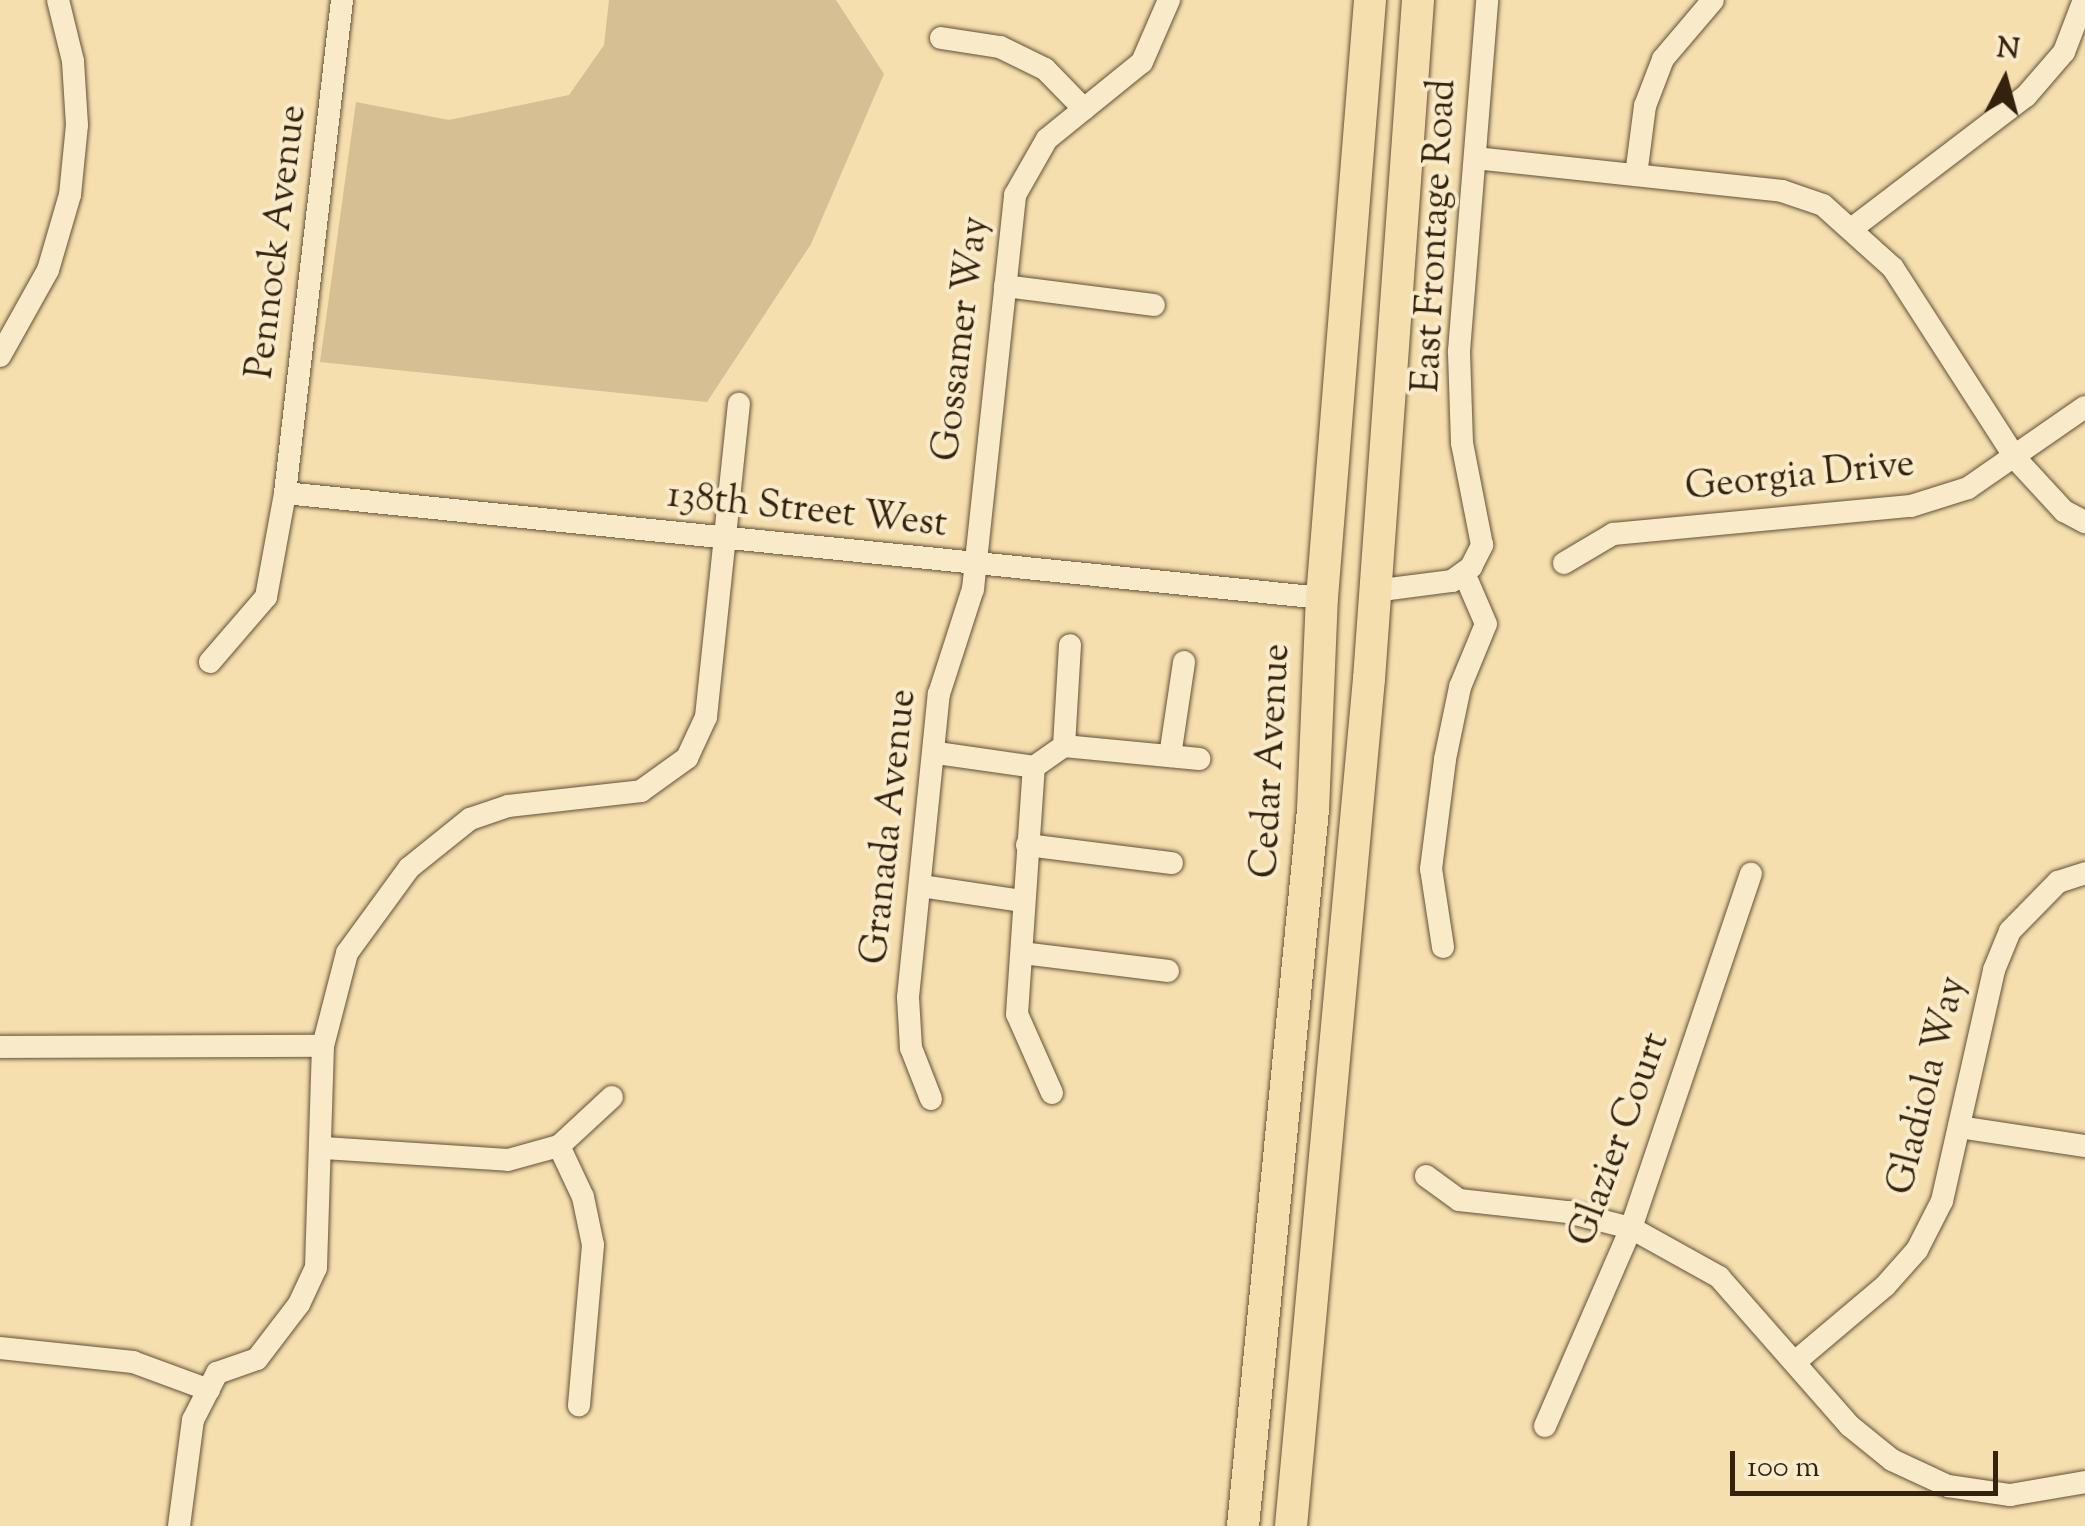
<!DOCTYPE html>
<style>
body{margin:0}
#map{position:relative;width:2085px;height:1526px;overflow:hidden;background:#f6dfae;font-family:"Sorts Mill Goudy",serif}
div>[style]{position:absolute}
.green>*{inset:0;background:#d5bf93}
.roads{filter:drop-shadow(0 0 2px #645137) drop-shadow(0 0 2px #645137)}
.minor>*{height:22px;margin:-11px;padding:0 11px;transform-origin:11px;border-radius:11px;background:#f9eaca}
.highway>*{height:32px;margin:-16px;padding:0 16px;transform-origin:16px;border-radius:16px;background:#f6dfae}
span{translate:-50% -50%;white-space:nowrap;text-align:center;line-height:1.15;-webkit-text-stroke:8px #f9eaca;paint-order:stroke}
.street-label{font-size:38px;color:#34220f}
.north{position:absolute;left:1955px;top:30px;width:100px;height:100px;-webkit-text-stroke:8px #f9eaca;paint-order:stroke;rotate:6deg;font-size:28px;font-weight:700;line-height:40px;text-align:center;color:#34220f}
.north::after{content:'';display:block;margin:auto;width:35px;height:45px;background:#34220f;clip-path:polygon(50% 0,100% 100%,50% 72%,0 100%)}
.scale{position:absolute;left:1730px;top:1451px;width:268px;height:45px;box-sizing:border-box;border:5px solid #34220f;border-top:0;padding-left:12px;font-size:30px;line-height:35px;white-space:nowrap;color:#34220f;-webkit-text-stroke:8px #f9eaca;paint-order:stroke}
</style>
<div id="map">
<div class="green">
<i style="clip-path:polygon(609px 0,836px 0,884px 74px,811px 244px,707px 402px,320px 362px,356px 102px,449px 120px,569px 95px,604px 45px)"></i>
</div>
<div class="roads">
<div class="minor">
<i style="left:941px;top:38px;width:60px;rotate:8.7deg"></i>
<i style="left:1000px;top:47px;width:50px;rotate:26.1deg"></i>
<i style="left:1045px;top:69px;width:56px;rotate:45.7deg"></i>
<i style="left:1475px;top:158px;width:309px;rotate:6.1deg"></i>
<i style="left:1782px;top:191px;width:43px;rotate:18.9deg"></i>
<i style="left:1823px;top:205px;width:94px;rotate:42deg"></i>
<i style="left:1893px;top:268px;width:227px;rotate:57.2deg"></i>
<i style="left:2016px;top:459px;width:71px;rotate:47.3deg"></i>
<i style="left:2064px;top:511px;width:24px;rotate:28deg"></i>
<i style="left:1636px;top:175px;width:70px;rotate:-82.6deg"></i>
<i style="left:1645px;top:106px;width:50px;rotate:-69deg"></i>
<i style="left:1663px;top:59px;width:77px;rotate:-49.7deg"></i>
<i style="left:1854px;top:227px;width:216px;rotate:-37.3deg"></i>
<i style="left:2026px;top:96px;width:58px;rotate:-49.2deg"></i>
<i style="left:2064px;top:52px;width:56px;rotate:-69deg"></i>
<i style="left:1005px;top:286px;width:150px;rotate:7.3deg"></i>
<i style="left:0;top:356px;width:98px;rotate:-60.8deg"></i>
<i style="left:48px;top:270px;width:78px;rotate:-73.7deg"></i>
<i style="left:70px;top:195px;width:70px;rotate:-84.3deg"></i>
<i style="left:77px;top:125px;width:64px;rotate:-93.6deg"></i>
<i style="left:73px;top:61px;width:63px;rotate:-103.8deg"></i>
<i style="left:285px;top:493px;width:1042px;rotate:5.78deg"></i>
<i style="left:1564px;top:563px;width:57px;rotate:-30.6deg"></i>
<i style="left:1613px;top:534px;width:299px;rotate:-5.4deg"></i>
<i style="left:1911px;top:506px;width:60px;rotate:-17.5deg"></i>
<i style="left:1968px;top:488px;width:142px;rotate:-34.7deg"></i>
<i style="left:1374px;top:591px;width:79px;rotate:-7.3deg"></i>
<i style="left:1452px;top:581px;width:24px;rotate:-36deg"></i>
<i style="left:1471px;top:567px;width:25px;rotate:-63deg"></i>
<i style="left:1482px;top:545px;width:104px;rotate:-101.1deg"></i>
<i style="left:1462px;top:443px;width:92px;rotate:-91.9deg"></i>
<i style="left:1459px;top:351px;width:352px;rotate:-85.4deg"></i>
<i style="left:210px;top:662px;width:86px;rotate:-49.3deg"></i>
<i style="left:266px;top:597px;width:106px;rotate:-79.6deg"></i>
<i style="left:285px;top:493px;width:496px;rotate:-83.4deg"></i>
<i style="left:1064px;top:746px;width:136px;rotate:5.5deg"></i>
<i style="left:937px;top:753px;width:98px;rotate:8.2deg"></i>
<i style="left:1170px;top:756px;width:95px;rotate:-81.5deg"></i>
<i style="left:1027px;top:845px;width:146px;rotate:7.1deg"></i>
<i style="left:921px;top:886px;width:103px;rotate:8.4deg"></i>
<i style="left:1443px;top:947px;width:79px;rotate:-98.7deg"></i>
<i style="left:1431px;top:869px;width:111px;rotate:-82.7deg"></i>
<i style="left:1445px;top:759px;width:74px;rotate:-78.2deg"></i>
<i style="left:1460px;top:687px;width:68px;rotate:-67.6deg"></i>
<i style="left:1486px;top:624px;width:56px;rotate:-113.3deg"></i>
<i style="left:1022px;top:953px;width:147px;rotate:7deg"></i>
<i style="left:0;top:1047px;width:323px;rotate:-0.2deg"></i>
<i style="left:1052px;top:1093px;width:86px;rotate:-113.9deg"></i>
<i style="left:1017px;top:1014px;width:248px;rotate:-86.1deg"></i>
<i style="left:1034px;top:767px;width:37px;rotate:-35deg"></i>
<i style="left:1064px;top:746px;width:101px;rotate:-86.6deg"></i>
<i style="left:931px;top:1099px;width:55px;rotate:-111.4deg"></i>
<i style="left:911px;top:1048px;width:51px;rotate:-93.4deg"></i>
<i style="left:908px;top:997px;width:305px;rotate:-84.2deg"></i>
<i style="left:939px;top:694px;width:110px;rotate:-72.1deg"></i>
<i style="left:973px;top:589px;width:396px;rotate:-83.9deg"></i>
<i style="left:1015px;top:195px;width:64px;rotate:-60.3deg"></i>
<i style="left:1047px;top:139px;width:122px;rotate:-39deg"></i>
<i style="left:1142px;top:62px;width:68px;rotate:-66.5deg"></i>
<i style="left:1959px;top:1127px;width:127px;rotate:8.6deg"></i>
<i style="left:559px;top:1146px;width:56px;rotate:64.8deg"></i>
<i style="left:583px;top:1197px;width:49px;rotate:78.2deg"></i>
<i style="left:593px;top:1245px;width:161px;rotate:95deg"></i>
<i style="left:324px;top:1148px;width:184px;rotate:3.7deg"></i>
<i style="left:508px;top:1160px;width:53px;rotate:-15.4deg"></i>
<i style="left:559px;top:1146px;width:72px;rotate:-42.8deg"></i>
<i style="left:1426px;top:1176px;width:41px;rotate:36deg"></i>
<i style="left:1459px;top:1200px;width:110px;rotate:6.3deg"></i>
<i style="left:1568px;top:1212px;width:65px;rotate:14.3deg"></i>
<i style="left:1631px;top:1228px;width:101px;rotate:29.1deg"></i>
<i style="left:1719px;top:1277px;width:198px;rotate:48.7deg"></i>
<i style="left:1850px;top:1426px;width:54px;rotate:39deg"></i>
<i style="left:1892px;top:1460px;width:62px;rotate:24.9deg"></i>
<i style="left:1948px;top:1486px;width:63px;rotate:8.3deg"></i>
<i style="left:2010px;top:1495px;width:76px;rotate:-9.8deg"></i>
<i style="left:0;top:1348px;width:134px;rotate:6deg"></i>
<i style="left:133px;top:1362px;width:81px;rotate:20.2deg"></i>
<i style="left:1795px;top:1362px;width:118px;rotate:-40.2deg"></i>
<i style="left:1885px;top:1286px;width:48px;rotate:-48.4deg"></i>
<i style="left:1917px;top:1250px;width:55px;rotate:-63deg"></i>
<i style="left:1942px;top:1201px;width:237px;rotate:-77.3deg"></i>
<i style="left:1994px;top:970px;width:42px;rotate:-67.7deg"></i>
<i style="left:2010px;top:931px;width:69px;rotate:-45.6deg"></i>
<i style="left:2058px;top:882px;width:28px;rotate:-18deg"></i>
<i style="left:1545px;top:1426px;width:216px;rotate:-66.5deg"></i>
<i style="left:1631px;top:1228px;width:374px;rotate:-71.3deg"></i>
<i style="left:179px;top:1526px;width:107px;rotate:-82.5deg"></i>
<i style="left:193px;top:1420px;width:53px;rotate:-62.9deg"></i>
<i style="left:217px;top:1373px;width:42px;rotate:-19.3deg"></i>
<i style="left:257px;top:1359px;width:69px;rotate:-52.6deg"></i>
<i style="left:299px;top:1304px;width:40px;rotate:-65deg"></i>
<i style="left:316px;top:1268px;width:222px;rotate:-88.2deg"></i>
<i style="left:323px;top:1046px;width:96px;rotate:-75.5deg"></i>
<i style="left:347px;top:953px;width:105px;rotate:-53.9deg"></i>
<i style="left:409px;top:868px;width:78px;rotate:-38.8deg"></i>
<i style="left:470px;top:819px;width:40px;rotate:-18.9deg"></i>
<i style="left:508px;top:806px;width:134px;rotate:-6.4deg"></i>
<i style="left:641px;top:791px;width:57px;rotate:-35.7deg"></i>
<i style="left:687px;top:758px;width:45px;rotate:-65.1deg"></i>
<i style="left:706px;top:717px;width:315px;rotate:-84deg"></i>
</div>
<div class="highway">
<i style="left:1243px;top:1526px;width:719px;rotate:-84.42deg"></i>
<i style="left:1313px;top:810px;width:212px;rotate:-87.6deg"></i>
<i style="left:1322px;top:598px;width:600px;rotate:-85.41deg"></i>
<i style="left:1291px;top:1526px;width:851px;rotate:-84.74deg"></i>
<i style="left:1369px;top:679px;width:681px;rotate:-85.87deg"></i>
</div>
</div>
<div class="street-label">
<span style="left:1437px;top:236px;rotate:-87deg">East Frontage Road</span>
<span style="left:279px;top:242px;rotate:-83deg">Pennock Avenue</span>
<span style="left:963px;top:339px;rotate:-83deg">Gossamer Way</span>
<span style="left:1800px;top:478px;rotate:-6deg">Georgia Drive</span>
<span style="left:807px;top:512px;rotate:6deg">138th Street West</span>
<span style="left:1273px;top:761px;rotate:-87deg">Cedar Avenue</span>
<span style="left:891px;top:827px;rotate:-84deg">Granada Avenue</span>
<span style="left:1929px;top:1086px;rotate:-76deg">Gladiola Way</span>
<span style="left:1621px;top:1140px;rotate:-70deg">Glazier Court</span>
</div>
<div class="north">N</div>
<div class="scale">100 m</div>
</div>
